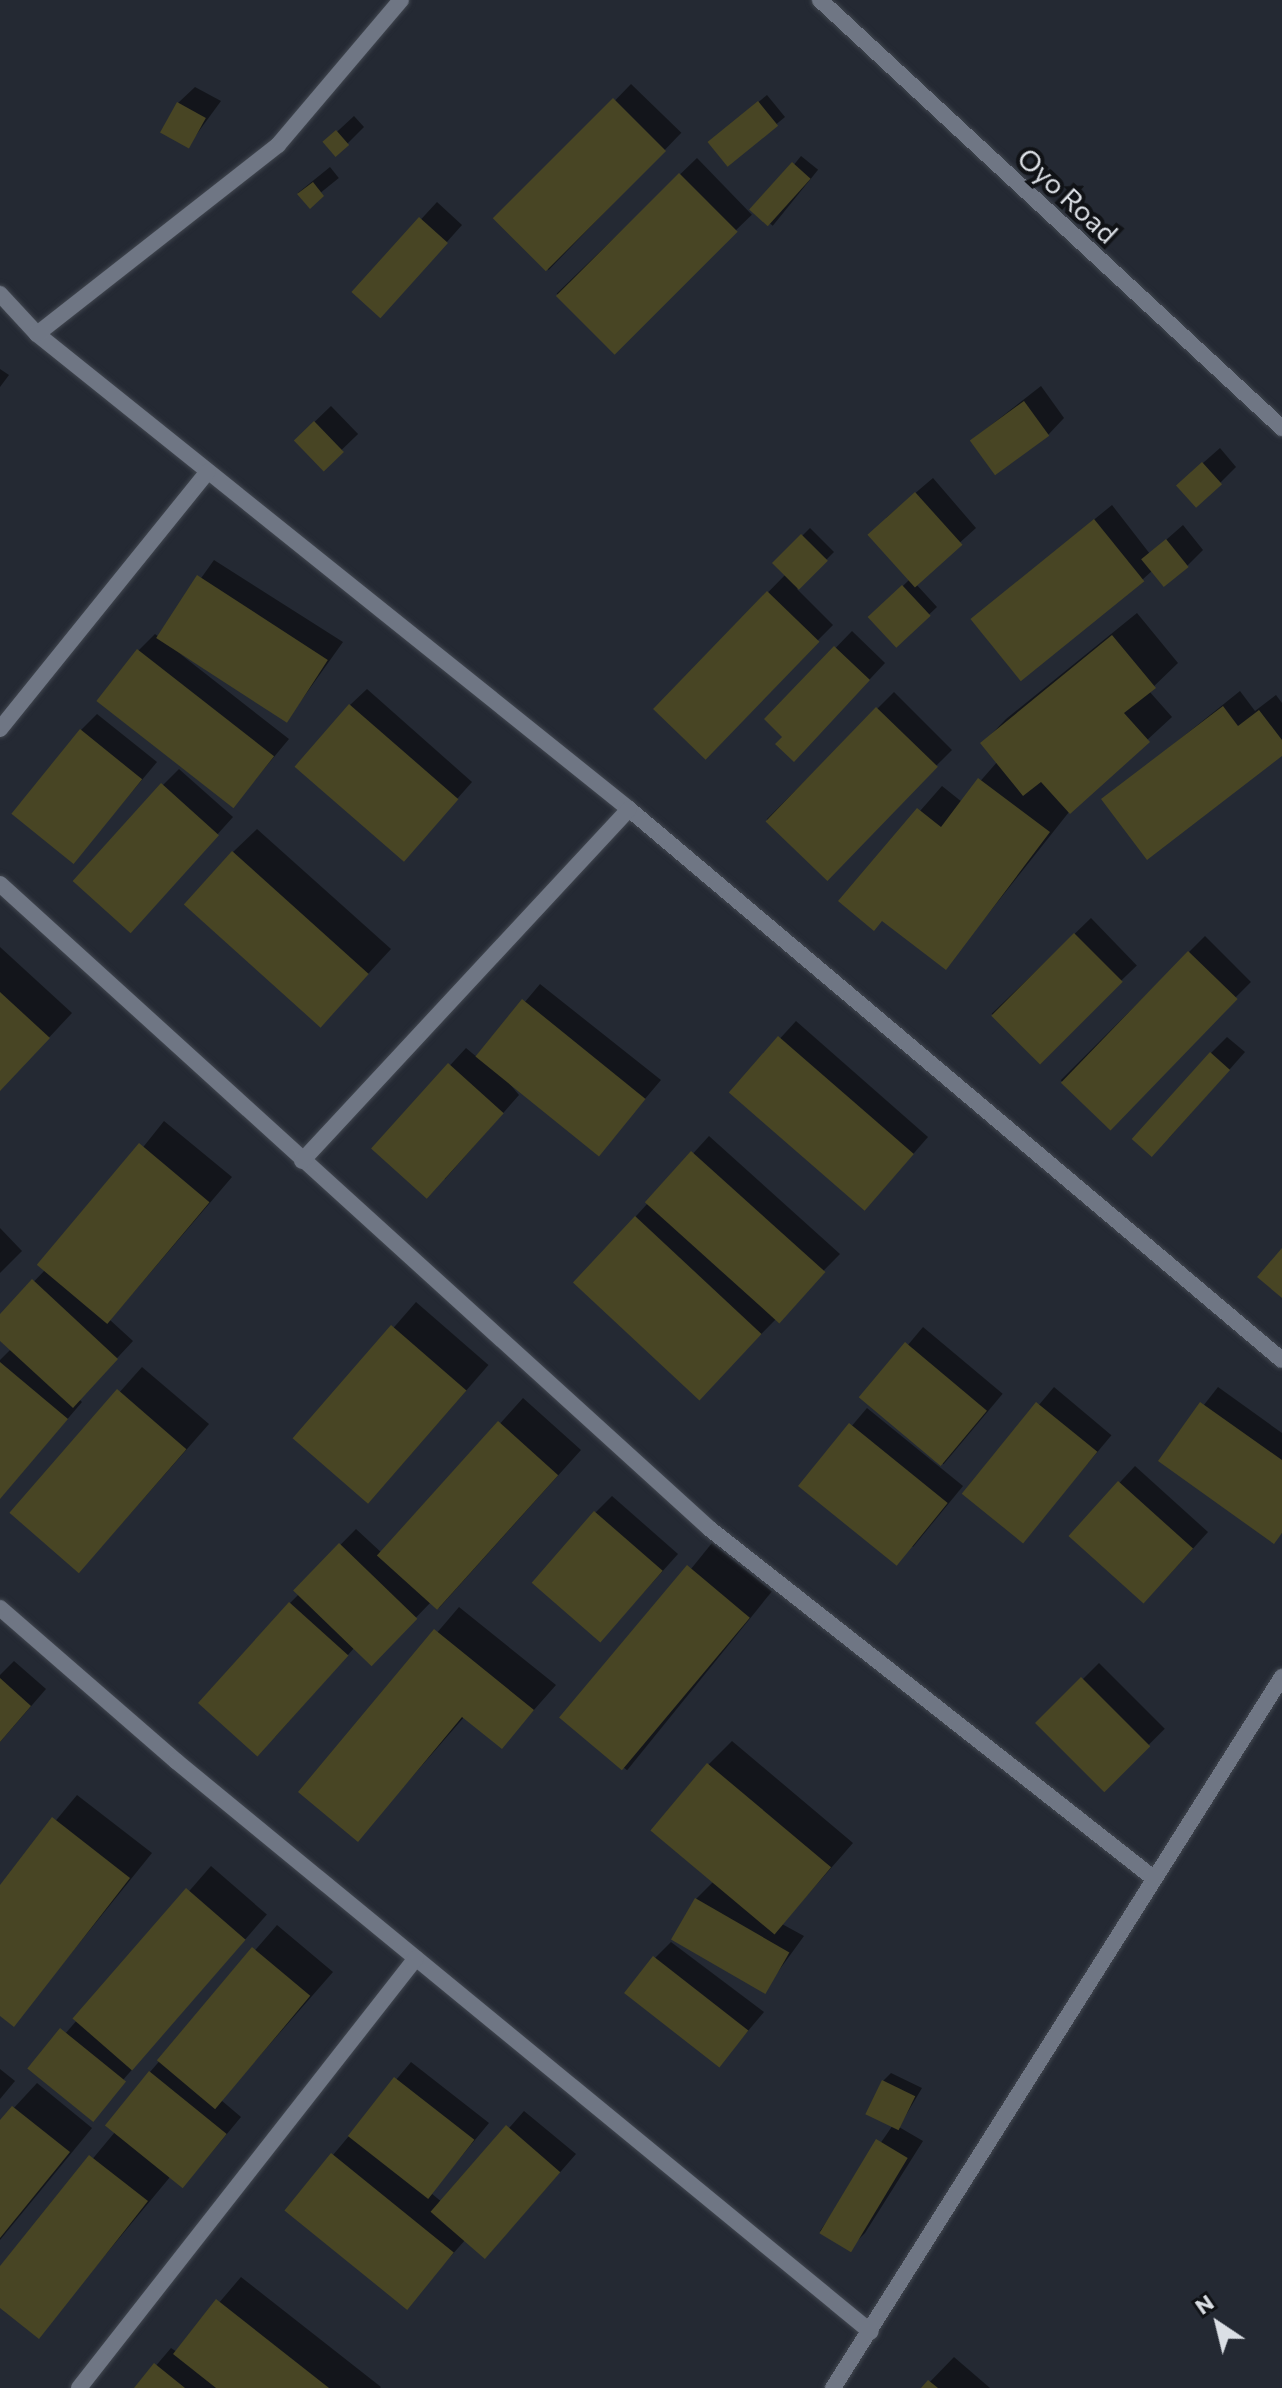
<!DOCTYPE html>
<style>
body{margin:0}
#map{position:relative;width:1282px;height:2388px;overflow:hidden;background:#242933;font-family:Commissioner,sans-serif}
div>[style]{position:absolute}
.shadow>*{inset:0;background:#0007;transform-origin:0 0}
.building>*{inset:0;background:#484524;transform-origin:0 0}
.roads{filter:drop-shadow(0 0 2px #41464f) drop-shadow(0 0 2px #41464f)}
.minor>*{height:16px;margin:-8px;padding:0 8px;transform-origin:8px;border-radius:8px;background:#6f7684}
.tertiary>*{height:16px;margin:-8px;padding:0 8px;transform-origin:8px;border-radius:8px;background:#6f7684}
span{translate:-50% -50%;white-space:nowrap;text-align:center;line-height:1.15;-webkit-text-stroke:8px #101216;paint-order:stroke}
.street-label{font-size:28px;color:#dbdfe5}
.north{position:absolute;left:1178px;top:2284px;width:80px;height:80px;-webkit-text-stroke:6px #101216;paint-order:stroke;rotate:325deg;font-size:22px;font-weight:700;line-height:32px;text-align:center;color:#dbdfe5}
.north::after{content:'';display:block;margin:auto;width:28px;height:36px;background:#dbdfe5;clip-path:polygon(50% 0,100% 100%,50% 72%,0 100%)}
</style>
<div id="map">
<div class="shadow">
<i style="left:631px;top:84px;width:70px;height:191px;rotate:44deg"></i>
<i style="clip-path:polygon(195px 87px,221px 101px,188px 146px,178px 103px)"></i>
<i style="clip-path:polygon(767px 95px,785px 117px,728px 164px,718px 135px)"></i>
<i style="clip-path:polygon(354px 116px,364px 127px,347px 144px,326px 142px)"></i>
<i style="left:801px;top:156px;width:22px;height:72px;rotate:39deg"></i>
<i style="left:697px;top:158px;width:79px;height:195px;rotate:46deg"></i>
<i style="left:330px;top:167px;width:14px;height:41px;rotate:51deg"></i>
<i style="clip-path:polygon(437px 202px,462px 225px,396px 299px,354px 292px)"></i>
<i style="clip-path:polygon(0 369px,9px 375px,0 387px)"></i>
<i style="clip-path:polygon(1041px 386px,1064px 418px,1048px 435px,972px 440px)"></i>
<i style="left:331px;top:406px;width:39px;height:49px;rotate:46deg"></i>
<i style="clip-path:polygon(1220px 448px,1236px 467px,1220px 483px,1195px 470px)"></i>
<i style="clip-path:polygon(933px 478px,976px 528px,915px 583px,937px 607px,897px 645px,871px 617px,909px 580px,886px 518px)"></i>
<i style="clip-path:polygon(1112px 505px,1150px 554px,1183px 525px,1203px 550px,1187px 566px,1153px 570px,1142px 580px,972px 619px)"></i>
<i style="clip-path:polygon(810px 528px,834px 552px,797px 589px,833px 625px,703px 756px,655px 708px,786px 574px,775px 563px)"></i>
<i style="clip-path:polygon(214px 560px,343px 642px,288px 719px,179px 653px,289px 739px,233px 806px,99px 701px,139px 650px,155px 634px,159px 637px)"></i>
<i style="clip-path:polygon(1137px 613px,1178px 663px,1149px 691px,1172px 717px,1069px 812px,946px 967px,883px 919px,841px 901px,942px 786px,962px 802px,998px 761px,983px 743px,1006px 719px)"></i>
<i style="clip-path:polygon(852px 631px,885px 663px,810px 743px,785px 737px,767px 719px)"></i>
<i style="clip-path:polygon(367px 689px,472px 782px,419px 842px,350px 705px)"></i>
<i style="clip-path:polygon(1240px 691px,1255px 711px,1276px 695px,1282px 703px,1282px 754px,1104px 800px)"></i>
<i style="left:894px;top:692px;width:82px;height:180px;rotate:45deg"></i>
<i style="clip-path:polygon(97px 714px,157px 762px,73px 862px,81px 730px)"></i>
<i style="clip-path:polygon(179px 769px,233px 817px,146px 914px,163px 785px)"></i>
<i style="clip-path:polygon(257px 829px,391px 949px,344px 1000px,233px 852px)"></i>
<i style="left:1091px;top:918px;width:66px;height:138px;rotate:46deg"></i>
<i style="left:1205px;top:936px;width:65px;height:204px;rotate:45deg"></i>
<i style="clip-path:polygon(0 947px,72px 1013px,0 1090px)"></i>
<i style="clip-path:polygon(540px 984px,661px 1080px,599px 1153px,504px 1077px,519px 1095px,445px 1179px,374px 1148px,466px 1048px,478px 1058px)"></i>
<i style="clip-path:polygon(796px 1021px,928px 1137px,880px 1192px,731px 1092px)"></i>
<i style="clip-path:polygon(1227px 1037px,1245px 1052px,1168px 1139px,1211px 1053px)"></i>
<i style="clip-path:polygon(164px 1121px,232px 1177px,110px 1320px,133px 1341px,79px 1399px,82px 1402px,0 1498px,0 1360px,11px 1349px,0 1338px,0 1317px,45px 1270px)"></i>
<i style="clip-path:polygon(709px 1136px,840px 1254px,715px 1381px,576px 1282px)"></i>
<i style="clip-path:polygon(0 1228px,22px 1251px,0 1273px)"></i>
<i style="left:416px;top:1302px;width:96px;height:181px;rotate:41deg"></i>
<i style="left:923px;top:1327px;width:104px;height:92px;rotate:40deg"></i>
<i style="clip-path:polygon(142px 1367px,209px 1424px,101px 1547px,12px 1513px)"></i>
<i style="left:1054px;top:1387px;width:75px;height:139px;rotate:40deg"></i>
<i style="clip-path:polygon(1218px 1387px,1282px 1433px,1282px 1533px,1274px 1541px,1160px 1461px)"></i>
<i style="clip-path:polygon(523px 1398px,581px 1450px,439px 1608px,432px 1601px,372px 1663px,355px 1647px,275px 1737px,290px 1603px,300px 1593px,296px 1590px,356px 1529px,383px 1554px)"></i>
<i style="clip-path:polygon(867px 1408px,963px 1486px,913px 1547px,801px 1486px)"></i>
<i style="clip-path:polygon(1135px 1466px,1208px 1532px,1160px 1585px,1071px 1535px)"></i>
<i style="clip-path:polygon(612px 1496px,678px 1554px,601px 1640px,595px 1513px)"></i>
<i style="left:712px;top:1543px;width:77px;height:230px;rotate:39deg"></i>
<i style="clip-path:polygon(459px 1607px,556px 1685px,502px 1746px,465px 1716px,358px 1839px,301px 1792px)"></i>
<i style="clip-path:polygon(14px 1661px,46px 1689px,0 1742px,0 1675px)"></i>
<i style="left:1099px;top:1663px;width:93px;height:86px;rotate:45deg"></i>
<i style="clip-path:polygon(732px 1741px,853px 1843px,782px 1924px,804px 1936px,764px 1991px,696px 1899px,714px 1881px,708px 1765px)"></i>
<i style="clip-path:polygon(77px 1795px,152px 1853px,14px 2024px,0 2013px,0 1888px)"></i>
<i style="left:211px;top:1866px;width:74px;height:270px;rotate:41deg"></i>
<i style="clip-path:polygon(277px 1925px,333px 1972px,221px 2100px,241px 2117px,197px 2170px,170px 2177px,38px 2336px,0 2306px,0 2270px,115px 2132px,150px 2072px)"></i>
<i style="clip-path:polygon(671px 1942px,764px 2012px,720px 2064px,655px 1958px)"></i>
<i style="clip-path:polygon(411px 2062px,489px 2123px,431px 2193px,443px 2203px,524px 2111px,576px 2154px,486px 2257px,466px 2239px,406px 2307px,333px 2155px)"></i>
<i style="clip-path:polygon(0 2069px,15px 2081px,0 2099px)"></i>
<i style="clip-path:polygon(891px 2073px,922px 2088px,899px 2127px,923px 2141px,865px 2233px,849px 2249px,820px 2231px,893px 2125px,883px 2081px)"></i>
<i style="clip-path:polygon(37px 2083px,92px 2128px,0 2240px,0 2123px)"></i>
<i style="clip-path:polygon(241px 2277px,381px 2387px,380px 2388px,137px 2388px,171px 2348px,177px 2352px)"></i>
<i style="clip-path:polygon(954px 2357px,990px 2388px,924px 2388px)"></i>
</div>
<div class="building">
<i style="left:613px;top:98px;width:75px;height:170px;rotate:45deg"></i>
<i style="left:758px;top:101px;width:32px;height:65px;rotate:51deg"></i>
<i style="left:177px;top:102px;width:33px;height:35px;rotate:29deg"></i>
<i style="left:336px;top:130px;width:20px;height:18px;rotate:49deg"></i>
<i style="left:792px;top:162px;width:25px;height:64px;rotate:42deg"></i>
<i style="left:679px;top:173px;width:83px;height:174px;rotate:45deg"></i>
<i style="clip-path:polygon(313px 182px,324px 196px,310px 209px,297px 194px)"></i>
<i style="left:419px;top:217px;width:39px;height:101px;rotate:42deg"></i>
<i style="left:1024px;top:401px;width:43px;height:67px;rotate:54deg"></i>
<i style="left:314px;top:421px;width:43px;height:28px;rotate:46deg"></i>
<i style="left:1202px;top:462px;width:30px;height:35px;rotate:48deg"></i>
<i style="left:915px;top:492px;width:71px;height:64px;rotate:48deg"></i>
<i style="left:1094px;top:519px;width:80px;height:159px;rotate:51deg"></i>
<i style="left:801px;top:534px;width:38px;height:41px;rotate:45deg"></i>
<i style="left:1166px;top:539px;width:36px;height:32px;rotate:51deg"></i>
<i style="left:197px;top:575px;width:156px;height:75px;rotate:33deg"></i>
<i style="left:902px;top:585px;width:42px;height:47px;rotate:47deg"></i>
<i style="left:767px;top:591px;width:73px;height:164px;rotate:44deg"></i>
<i style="clip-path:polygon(1112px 635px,1156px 688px,1124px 713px,1150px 742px,1070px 814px,1041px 782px,1023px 796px,980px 743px)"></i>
<i style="clip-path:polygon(834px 646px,870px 680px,794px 762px,775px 744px,782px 737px,764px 719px)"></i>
<i style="left:137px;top:649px;width:174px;height:66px;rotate:38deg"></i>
<i style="left:349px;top:704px;width:145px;height:83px;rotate:41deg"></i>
<i style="clip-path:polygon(1223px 706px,1238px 726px,1259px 710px,1282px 740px,1282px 756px,1147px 860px,1101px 799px)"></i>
<i style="left:876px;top:707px;width:86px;height:159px;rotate:44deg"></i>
<i style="left:80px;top:729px;width:80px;height:109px;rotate:39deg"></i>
<i style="clip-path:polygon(978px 778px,1050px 832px,946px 970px,882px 921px,874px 931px,838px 901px,917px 808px,941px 827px)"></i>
<i style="left:161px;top:783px;width:78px;height:132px;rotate:42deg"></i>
<i style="left:232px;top:851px;width:184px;height:72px;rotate:42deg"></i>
<i style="left:1074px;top:933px;width:69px;height:117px;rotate:45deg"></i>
<i style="left:1188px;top:951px;width:69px;height:183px;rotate:44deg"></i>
<i style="clip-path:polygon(0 992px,50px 1038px,0 1091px)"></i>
<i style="left:522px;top:999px;width:159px;height:74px;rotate:39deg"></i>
<i style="left:778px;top:1036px;width:180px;height:75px;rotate:41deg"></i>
<i style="left:1210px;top:1052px;width:27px;height:117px;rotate:42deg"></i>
<i style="left:448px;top:1063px;width:75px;height:115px;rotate:42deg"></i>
<i style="left:139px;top:1143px;width:92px;height:159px;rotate:40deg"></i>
<i style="left:691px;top:1151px;width:181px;height:69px;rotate:42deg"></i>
<i style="left:635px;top:1216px;width:173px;height:91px;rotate:43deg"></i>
<i style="clip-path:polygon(1282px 1248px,1282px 1298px,1257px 1277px)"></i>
<i style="clip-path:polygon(32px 1279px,118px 1359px,73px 1408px,0 1341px,0 1314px)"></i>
<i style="left:391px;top:1325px;width:100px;height:150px;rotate:41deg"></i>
<i style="left:905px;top:1342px;width:107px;height:72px;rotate:40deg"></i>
<i style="clip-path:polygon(0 1362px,68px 1419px,0 1499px)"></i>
<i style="left:117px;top:1389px;width:92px;height:164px;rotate:41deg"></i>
<i style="left:1036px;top:1402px;width:79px;height:118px;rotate:39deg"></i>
<i style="clip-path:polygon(1200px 1402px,1282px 1460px,1282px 1533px,1274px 1544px,1158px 1461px)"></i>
<i style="left:498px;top:1421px;width:81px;height:181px;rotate:42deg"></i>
<i style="left:849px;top:1423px;width:127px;height:81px;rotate:39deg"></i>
<i style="left:1118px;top:1481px;width:101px;height:74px;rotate:42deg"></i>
<i style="left:594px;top:1511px;width:91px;height:95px;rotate:41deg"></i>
<i style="left:339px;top:1543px;width:109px;height:66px;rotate:44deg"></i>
<i style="left:687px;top:1565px;width:82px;height:199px;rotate:40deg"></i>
<i style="left:289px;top:1602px;width:80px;height:136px;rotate:42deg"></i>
<i style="clip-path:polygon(434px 1629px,534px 1710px,502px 1749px,462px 1717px,358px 1842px,298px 1792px)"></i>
<i style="left:1081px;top:1677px;width:98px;height:65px;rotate:45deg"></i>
<i style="clip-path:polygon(0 1678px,31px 1706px,0 1742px)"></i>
<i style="left:707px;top:1763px;width:162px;height:88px;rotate:40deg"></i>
<i style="clip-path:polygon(52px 1817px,130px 1878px,14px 2027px,0 2016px,0 1885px)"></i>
<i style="left:186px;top:1888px;width:79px;height:173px;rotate:41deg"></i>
<i style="left:695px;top:1898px;width:109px;height:48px;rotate:30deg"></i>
<i style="left:252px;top:1947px;width:76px;height:148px;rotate:40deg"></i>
<i style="left:653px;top:1956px;width:121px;height:47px;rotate:38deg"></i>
<i style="left:60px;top:2028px;width:85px;height:52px;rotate:39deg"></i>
<i style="left:149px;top:2071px;width:100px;height:70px;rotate:39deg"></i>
<i style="left:394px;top:2077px;width:102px;height:75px;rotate:38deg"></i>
<i style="left:882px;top:2080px;width:37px;height:38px;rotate:26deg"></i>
<i style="clip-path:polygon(12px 2106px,70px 2152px,0 2238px,0 2120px)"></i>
<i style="left:506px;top:2125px;width:72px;height:115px;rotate:41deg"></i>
<i style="left:876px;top:2139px;width:37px;height:110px;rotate:31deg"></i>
<i style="left:331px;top:2153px;width:158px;height:74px;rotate:39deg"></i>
<i style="clip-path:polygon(89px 2155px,148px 2201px,39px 2339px,0 2308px,0 2266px)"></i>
<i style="clip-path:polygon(216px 2299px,329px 2388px,216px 2388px,173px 2354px)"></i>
<i style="clip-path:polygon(154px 2363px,185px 2388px,134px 2388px)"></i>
<i style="clip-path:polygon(928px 2380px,938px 2388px,921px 2388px)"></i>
</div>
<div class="roads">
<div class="minor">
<i style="left:0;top:294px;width:54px;rotate:47.2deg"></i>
<i style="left:37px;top:334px;width:759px;rotate:38.74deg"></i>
<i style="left:629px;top:809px;width:854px;rotate:40.16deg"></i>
<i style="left:37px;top:334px;width:306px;rotate:-38.1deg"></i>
<i style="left:278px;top:145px;width:190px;rotate:-49.7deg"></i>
<i style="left:0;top:729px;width:331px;rotate:-51.1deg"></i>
<i style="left:0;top:884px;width:959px;rotate:42.25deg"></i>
<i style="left:710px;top:1529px;width:563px;rotate:38.21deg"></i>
<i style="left:302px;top:1161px;width:480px;rotate:-47.1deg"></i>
<i style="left:0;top:1608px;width:233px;rotate:41deg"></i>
<i style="left:176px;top:1761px;width:899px;rotate:39.41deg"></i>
<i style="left:79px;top:2388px;width:546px;rotate:-51.91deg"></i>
<i style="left:833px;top:2388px;width:841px;rotate:-57.73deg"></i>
</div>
<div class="tertiary">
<i style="left:820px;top:0;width:630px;rotate:42.81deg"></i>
</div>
</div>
<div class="street-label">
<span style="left:1068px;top:195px;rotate:43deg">Oyo Road</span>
</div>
<div class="north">N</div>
</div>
